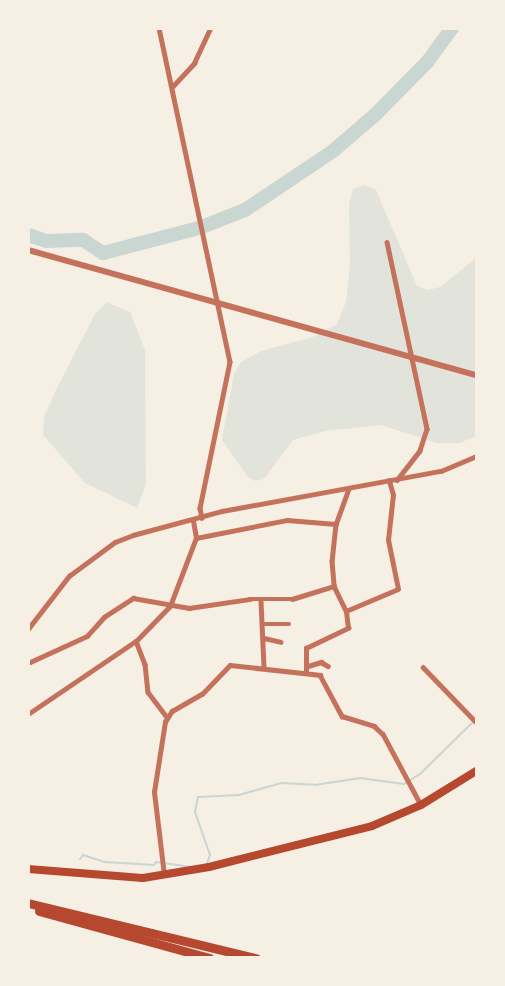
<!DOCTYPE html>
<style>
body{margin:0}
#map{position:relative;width:505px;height:986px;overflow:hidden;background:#f6efe4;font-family:Roboto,sans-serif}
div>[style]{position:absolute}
.green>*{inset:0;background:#e2e4dc}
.stream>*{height:2px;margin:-1px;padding:0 1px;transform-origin:1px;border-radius:1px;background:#c9d6d2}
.river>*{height:14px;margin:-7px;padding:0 7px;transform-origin:7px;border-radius:7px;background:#c9d6d2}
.minor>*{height:4.5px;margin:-2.25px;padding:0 2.25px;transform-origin:2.25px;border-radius:2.25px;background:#c5725c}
.tertiary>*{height:6px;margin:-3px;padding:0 3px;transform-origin:3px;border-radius:3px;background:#c5725c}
.primary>*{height:8px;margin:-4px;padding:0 4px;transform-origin:4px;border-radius:4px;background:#b5482f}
.motorway>*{height:9px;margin:-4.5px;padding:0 4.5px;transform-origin:4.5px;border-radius:4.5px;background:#b5482f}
span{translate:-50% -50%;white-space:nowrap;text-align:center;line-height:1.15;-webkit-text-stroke:5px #f6efe4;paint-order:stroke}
.frame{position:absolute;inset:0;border:30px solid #f6efe4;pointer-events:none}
</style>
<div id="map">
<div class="green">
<i style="clip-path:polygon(364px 185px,376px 190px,417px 286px,428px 290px,440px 287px,476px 258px,476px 436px,460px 443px,437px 443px,381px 425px,325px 431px,293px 440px,264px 479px,255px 481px,248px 477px,222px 440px,234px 374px,241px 362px,261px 351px,313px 337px,337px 324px,346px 302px,350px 264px,349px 204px,353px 189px)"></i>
<i style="clip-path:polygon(107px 302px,130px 312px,145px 350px,146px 484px,137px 508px,85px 483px,43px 435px,44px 417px,56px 390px,95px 314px)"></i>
</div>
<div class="stream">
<i style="left:80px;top:859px;width:5px;rotate:-53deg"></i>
<i style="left:83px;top:855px;width:23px;rotate:18deg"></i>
<i style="left:105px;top:862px;width:49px;rotate:3.5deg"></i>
<i style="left:154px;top:865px;width:4px;rotate:-56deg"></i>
<i style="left:156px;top:862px;width:34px;rotate:8deg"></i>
<i style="left:206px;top:866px;width:12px;rotate:-70deg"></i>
<i style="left:210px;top:855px;width:46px;rotate:-109.2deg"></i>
<i style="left:195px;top:812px;width:15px;rotate:-79deg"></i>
<i style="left:198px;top:797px;width:41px;rotate:-2.8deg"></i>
<i style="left:239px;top:795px;width:44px;rotate:-15.9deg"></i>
<i style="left:281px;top:783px;width:34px;rotate:3deg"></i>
<i style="left:315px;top:785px;width:46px;rotate:-8.8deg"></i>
<i style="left:360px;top:778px;width:44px;rotate:7.8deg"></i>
<i style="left:404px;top:784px;width:19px;rotate:-32deg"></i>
<i style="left:420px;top:774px;width:76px;rotate:-44.5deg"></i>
</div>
<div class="river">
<i style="left:28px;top:235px;width:20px;rotate:18deg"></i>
<i style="left:47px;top:241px;width:36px;rotate:-2deg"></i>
<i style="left:83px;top:240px;width:24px;rotate:33deg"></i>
<i style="left:103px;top:253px;width:99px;rotate:-14.6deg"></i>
<i style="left:199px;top:228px;width:49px;rotate:-21.4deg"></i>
<i style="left:245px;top:210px;width:106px;rotate:-33.8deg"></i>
<i style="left:333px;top:151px;width:57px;rotate:-40.7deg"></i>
<i style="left:376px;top:114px;width:74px;rotate:-45.5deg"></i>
<i style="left:428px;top:61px;width:41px;rotate:-54deg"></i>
</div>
<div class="minor">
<i style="left:159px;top:28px;width:341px;rotate:78deg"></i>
<i style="left:230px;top:362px;width:149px;rotate:101.6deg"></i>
<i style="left:200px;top:508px;width:10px;rotate:79deg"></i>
<i style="left:172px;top:87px;width:33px;rotate:-47deg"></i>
<i style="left:194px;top:63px;width:38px;rotate:-65deg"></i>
<i style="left:387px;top:242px;width:191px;rotate:77.9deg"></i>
<i style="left:427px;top:429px;width:23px;rotate:108deg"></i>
<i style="left:420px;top:451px;width:37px;rotate:128deg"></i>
<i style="left:349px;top:489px;width:37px;rotate:110deg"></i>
<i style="left:336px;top:524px;width:37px;rotate:96deg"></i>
<i style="left:332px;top:561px;width:25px;rotate:85deg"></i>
<i style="left:334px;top:586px;width:28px;rotate:64deg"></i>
<i style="left:346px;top:611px;width:56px;rotate:-22.9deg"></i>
<i style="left:398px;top:589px;width:50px;rotate:-101.5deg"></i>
<i style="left:388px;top:540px;width:45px;rotate:-83.7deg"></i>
<i style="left:393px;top:495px;width:15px;rotate:-106deg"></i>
<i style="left:196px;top:538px;width:93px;rotate:-11.2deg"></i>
<i style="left:287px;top:520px;width:49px;rotate:4.7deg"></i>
<i style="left:261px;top:601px;width:66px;rotate:87.4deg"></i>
<i style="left:263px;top:624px;width:26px"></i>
<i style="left:28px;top:629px;width:67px;rotate:-52.3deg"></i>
<i style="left:69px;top:576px;width:57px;rotate:-36.5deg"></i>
<i style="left:115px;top:542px;width:19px;rotate:-21deg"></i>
<i style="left:133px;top:535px;width:92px;rotate:-15.1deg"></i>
<i style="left:222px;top:511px;width:223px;rotate:-10.4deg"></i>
<i style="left:441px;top:471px;width:38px;rotate:-23deg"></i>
<i style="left:264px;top:638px;width:17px;rotate:13deg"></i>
<i style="left:136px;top:641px;width:25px;rotate:69deg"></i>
<i style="left:145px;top:664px;width:28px;rotate:84deg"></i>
<i style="left:148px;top:692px;width:31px;rotate:53deg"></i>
<i style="left:28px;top:663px;width:65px;rotate:-24.6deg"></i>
<i style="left:87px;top:636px;width:25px;rotate:-48deg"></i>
<i style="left:104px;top:617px;width:35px;rotate:-33deg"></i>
<i style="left:133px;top:598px;width:57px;rotate:10.1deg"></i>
<i style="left:189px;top:608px;width:62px;rotate:-8.4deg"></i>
<i style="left:250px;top:599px;width:42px"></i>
<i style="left:292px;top:599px;width:44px;rotate:-17.2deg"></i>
<i style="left:308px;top:666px;width:14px;rotate:-17deg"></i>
<i style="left:321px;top:662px;width:8px;rotate:30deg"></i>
<i style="left:423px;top:667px;width:76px;rotate:46.1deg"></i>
<i style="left:306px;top:671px;width:23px;rotate:-90deg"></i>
<i style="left:306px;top:648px;width:47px;rotate:-25.5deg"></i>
<i style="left:348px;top:628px;width:17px;rotate:-97deg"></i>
<i style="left:28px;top:714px;width:130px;rotate:-34.1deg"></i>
<i style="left:136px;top:641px;width:49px;rotate:-45.8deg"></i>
<i style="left:170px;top:606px;width:73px;rotate:-69.1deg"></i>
<i style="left:196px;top:538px;width:17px;rotate:-100deg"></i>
<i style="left:164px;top:875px;width:84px;rotate:-96.9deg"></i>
<i style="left:154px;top:792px;width:71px;rotate:-81.1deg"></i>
<i style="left:165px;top:722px;width:13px;rotate:-58deg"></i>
<i style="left:172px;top:711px;width:34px;rotate:-30deg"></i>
<i style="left:202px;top:694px;width:40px;rotate:-46deg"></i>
<i style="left:230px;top:665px;width:91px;rotate:6.3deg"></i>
<i style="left:320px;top:675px;width:47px;rotate:61.8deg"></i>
<i style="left:342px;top:716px;width:34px;rotate:17deg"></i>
<i style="left:374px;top:726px;width:12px;rotate:42deg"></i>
<i style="left:383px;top:734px;width:81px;rotate:61.8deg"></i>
</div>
<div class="tertiary">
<i style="left:28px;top:250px;width:465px;rotate:15.6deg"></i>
</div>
<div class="primary">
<i style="left:28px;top:869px;width:115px;rotate:4.5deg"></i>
<i style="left:143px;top:878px;width:67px;rotate:-9.5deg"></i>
<i style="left:209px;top:867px;width:168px;rotate:-14.1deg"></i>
<i style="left:372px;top:826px;width:53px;rotate:-23.2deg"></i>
<i style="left:421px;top:805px;width:65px;rotate:-31.7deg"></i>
</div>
<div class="motorway">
<i style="left:28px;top:903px;width:235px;rotate:13.6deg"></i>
<i style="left:39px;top:911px;width:177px;rotate:15.4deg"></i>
</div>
<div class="frame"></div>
</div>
